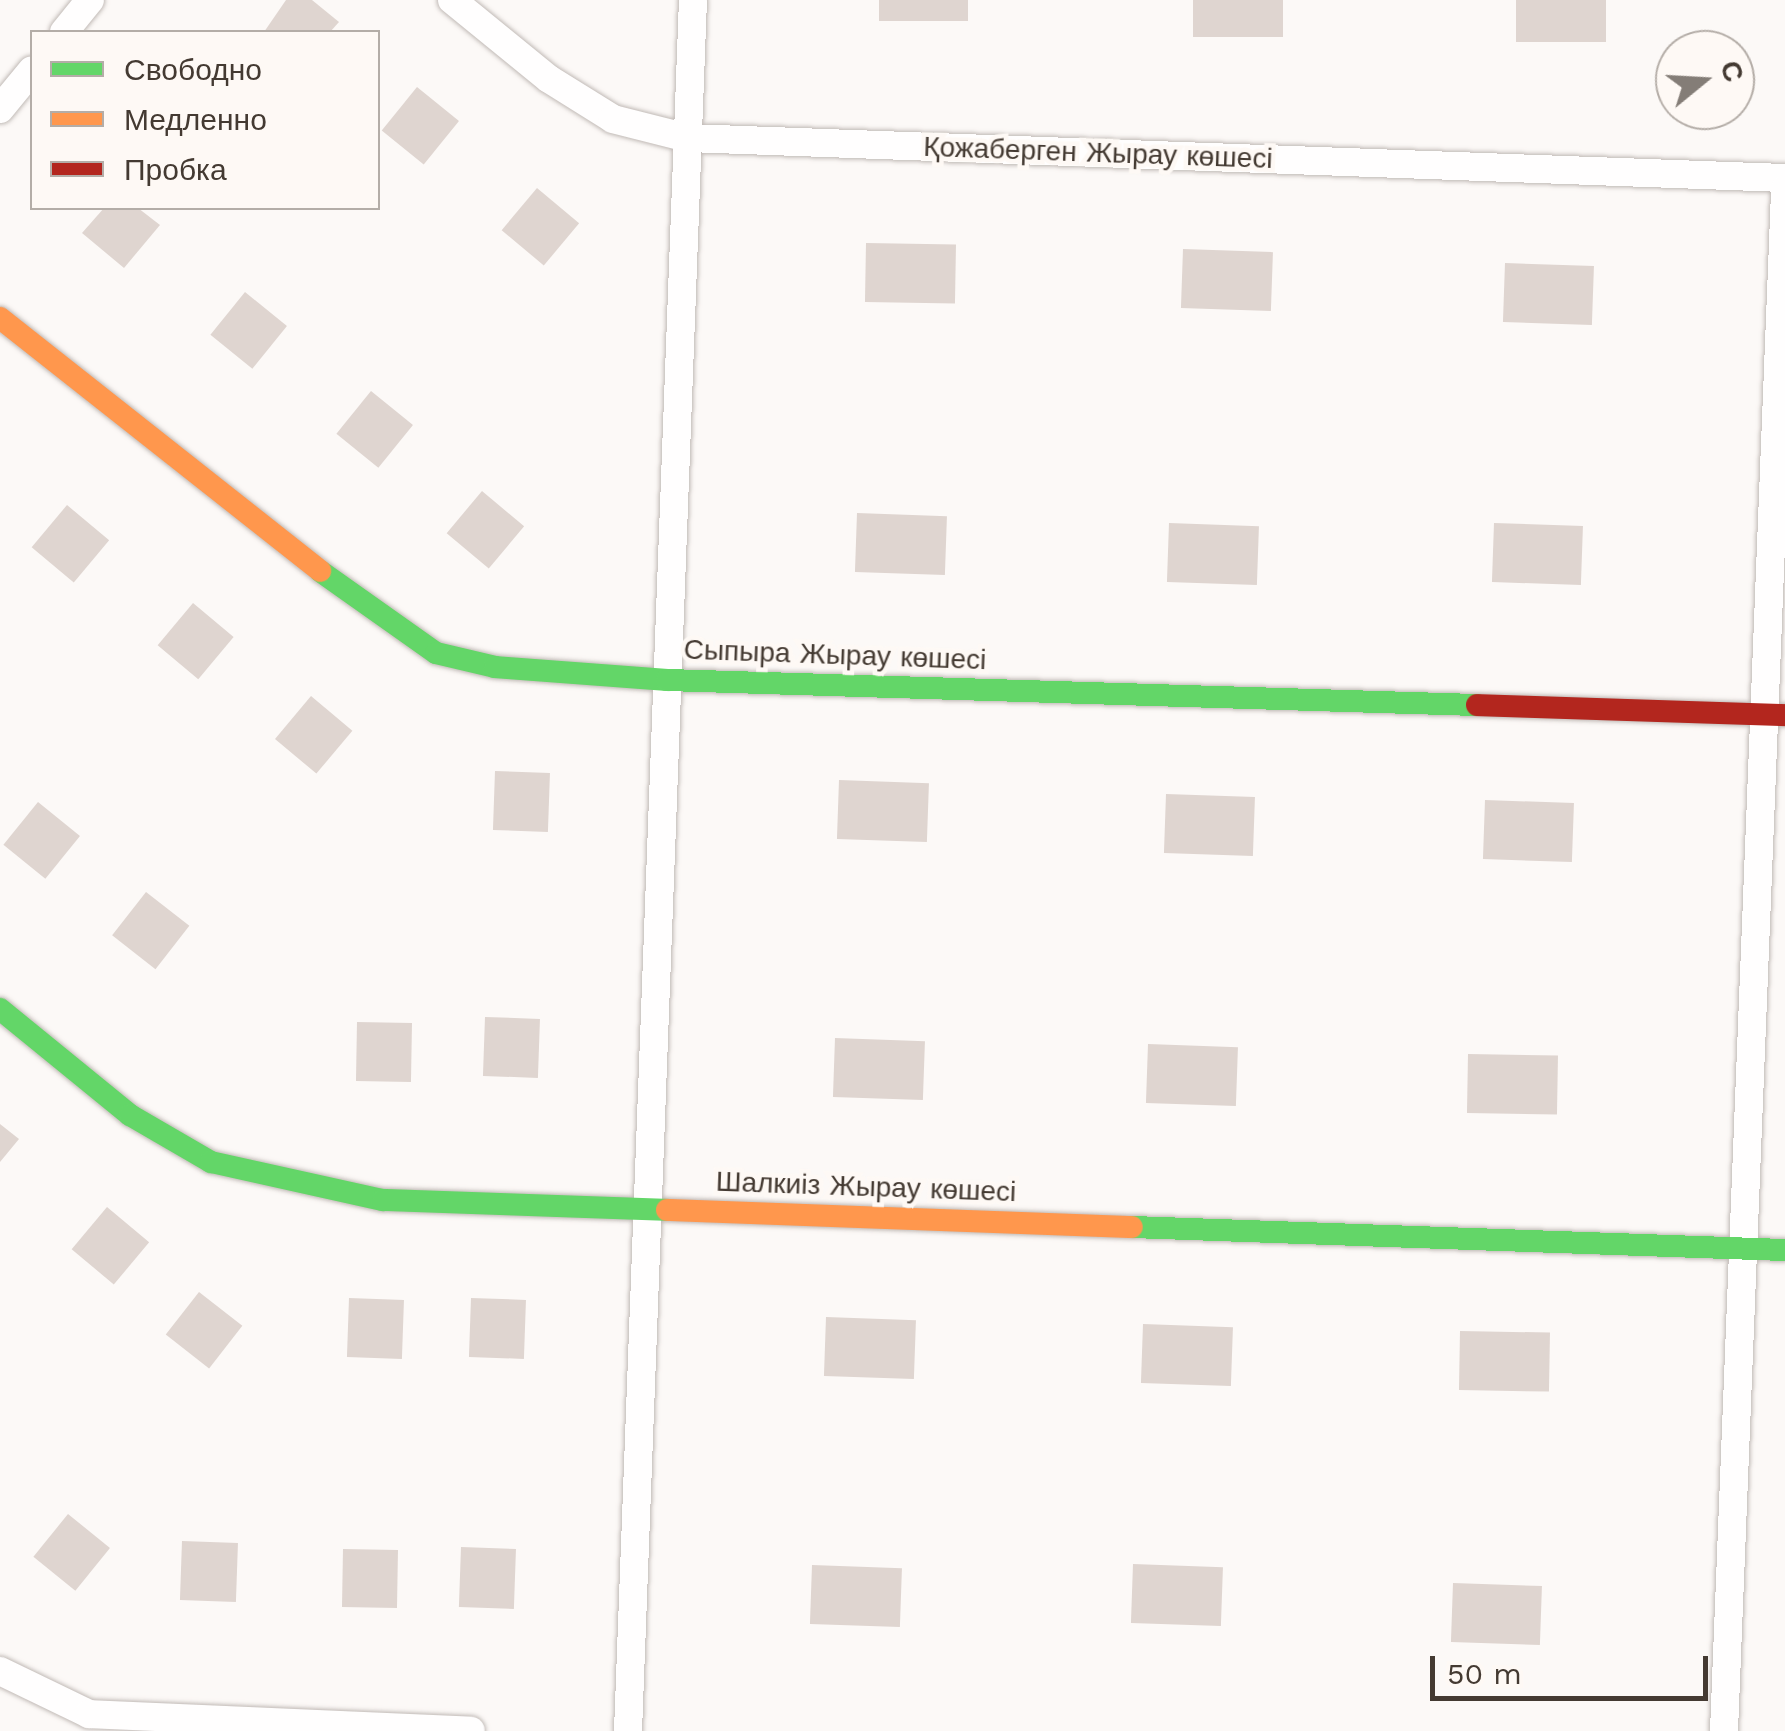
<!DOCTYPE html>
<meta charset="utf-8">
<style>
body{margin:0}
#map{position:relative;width:1785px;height:1731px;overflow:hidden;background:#fcf9f7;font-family:"Work Sans",sans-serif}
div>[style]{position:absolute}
.building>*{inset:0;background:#dfd5d0;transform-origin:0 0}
.roads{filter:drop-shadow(0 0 2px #c1bab6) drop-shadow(0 0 2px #c1bab6)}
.street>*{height:28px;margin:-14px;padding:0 14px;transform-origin:14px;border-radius:14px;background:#fffefe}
.fast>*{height:22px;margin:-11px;padding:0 11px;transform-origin:11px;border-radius:11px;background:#63d668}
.slow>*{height:22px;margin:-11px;padding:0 11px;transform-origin:11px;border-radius:11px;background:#ff974d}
.jam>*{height:22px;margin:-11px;padding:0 11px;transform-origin:11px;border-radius:11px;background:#b3261e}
span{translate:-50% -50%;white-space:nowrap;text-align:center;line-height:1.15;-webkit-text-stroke:9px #fef9f5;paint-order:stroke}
.street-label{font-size:28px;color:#443a32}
.legend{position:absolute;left:30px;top:30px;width:350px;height:180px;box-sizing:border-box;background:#fef9f5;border:2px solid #b4ada7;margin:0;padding:12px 18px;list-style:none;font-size:30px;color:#443a32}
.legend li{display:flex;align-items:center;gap:20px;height:50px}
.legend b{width:50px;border:2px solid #b4ada7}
.north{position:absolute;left:1655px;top:30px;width:100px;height:100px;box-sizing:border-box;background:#fef9f5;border:2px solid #b4ada7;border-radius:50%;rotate:72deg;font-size:28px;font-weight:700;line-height:40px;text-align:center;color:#443a32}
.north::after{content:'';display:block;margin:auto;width:35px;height:45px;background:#847d77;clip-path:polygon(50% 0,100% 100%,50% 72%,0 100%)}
.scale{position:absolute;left:1430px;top:1656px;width:278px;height:45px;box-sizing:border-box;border:5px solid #443a32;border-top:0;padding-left:12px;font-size:30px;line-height:35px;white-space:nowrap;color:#443a32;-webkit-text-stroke:8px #fef9f5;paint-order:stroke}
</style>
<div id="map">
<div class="building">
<i style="clip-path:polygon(286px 0,312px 0,339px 22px,330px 32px,264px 32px)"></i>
<i style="left:879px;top:0;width:89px;height:21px"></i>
<i style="left:1193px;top:0;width:90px;height:37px"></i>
<i style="left:1516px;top:0;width:90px;height:42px"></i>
<i style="left:417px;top:87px;width:54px;height:56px;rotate:39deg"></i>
<i style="left:537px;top:188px;width:55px;height:55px;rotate:40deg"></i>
<i style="clip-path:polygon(104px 208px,138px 208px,160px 225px,124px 268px,82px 233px)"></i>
<i style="left:866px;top:243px;width:90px;height:59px;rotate:1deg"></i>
<i style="left:1183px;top:249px;width:90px;height:59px;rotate:2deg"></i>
<i style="left:1505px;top:263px;width:89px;height:59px;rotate:2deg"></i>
<i style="left:245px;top:292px;width:54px;height:55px;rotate:39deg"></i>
<i style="left:371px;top:391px;width:54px;height:55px;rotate:39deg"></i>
<i style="left:482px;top:491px;width:55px;height:55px;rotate:40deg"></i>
<i style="left:67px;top:505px;width:55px;height:55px;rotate:40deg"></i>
<i style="left:857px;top:513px;width:90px;height:59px;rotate:2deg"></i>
<i style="left:1169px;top:523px;width:90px;height:59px;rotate:2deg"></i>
<i style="left:1494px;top:523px;width:89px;height:59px;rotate:2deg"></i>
<i style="left:193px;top:603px;width:53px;height:55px;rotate:40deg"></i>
<i style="left:311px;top:696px;width:54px;height:56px;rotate:40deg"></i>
<i style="left:495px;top:771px;width:55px;height:59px;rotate:2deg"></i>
<i style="left:839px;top:780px;width:90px;height:59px;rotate:2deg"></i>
<i style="left:1166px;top:794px;width:89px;height:59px;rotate:2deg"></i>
<i style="left:1485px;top:800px;width:89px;height:59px;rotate:2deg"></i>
<i style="left:38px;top:802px;width:54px;height:55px;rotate:39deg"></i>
<i style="left:146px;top:892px;width:55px;height:55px;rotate:38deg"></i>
<i style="left:485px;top:1017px;width:55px;height:59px;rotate:2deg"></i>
<i style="left:357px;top:1022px;width:55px;height:59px;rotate:1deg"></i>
<i style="left:835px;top:1038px;width:90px;height:59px;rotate:2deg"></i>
<i style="left:1148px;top:1044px;width:90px;height:59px;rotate:2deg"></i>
<i style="left:1468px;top:1054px;width:90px;height:59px;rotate:1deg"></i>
<i style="clip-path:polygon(0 1124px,19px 1139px,0 1162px)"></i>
<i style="left:107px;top:1207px;width:55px;height:55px;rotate:40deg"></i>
<i style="left:199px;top:1292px;width:55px;height:54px;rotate:38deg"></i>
<i style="left:349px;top:1298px;width:55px;height:59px;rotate:2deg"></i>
<i style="left:471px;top:1298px;width:55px;height:59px;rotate:2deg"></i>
<i style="left:826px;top:1317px;width:90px;height:59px;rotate:2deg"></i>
<i style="left:1143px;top:1324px;width:90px;height:59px;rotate:2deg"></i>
<i style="left:1460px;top:1331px;width:90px;height:59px;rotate:1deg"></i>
<i style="left:68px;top:1514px;width:54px;height:55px;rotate:39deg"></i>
<i style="left:182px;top:1541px;width:56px;height:59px;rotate:2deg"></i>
<i style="left:461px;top:1547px;width:55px;height:60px;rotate:2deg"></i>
<i style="left:343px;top:1549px;width:55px;height:58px;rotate:1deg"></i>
<i style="left:1133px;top:1564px;width:90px;height:59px;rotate:2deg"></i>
<i style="left:812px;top:1565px;width:90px;height:59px;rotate:2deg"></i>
<i style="left:1453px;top:1583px;width:89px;height:59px;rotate:2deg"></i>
</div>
<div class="roads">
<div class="street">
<i style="left:452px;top:0;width:125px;rotate:39.2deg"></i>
<i style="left:549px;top:79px;width:75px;rotate:32deg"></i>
<i style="left:613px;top:119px;width:77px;rotate:14.2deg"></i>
<i style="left:688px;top:138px;width:1098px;rotate:2.09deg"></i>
<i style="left:64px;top:32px;width:41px;rotate:-50.9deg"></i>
<i style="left:0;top:109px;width:50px;rotate:-50.6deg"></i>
<i style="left:0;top:1671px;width:99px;rotate:25.8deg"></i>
<i style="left:89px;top:1714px;width:382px;rotate:2.5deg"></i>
<i style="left:628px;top:1731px;width:1732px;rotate:-87.85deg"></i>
<i style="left:1724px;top:1731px;width:1543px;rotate:-87.73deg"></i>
</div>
<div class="fast">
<i style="left:320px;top:571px;width:142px;rotate:35.3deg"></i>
<i style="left:436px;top:653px;width:61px;rotate:13.3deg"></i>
<i style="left:495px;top:667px;width:172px;rotate:4.3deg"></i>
<i style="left:667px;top:680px;width:810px;rotate:1.77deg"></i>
<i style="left:0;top:1009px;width:168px;rotate:39.2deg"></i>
<i style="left:130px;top:1115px;width:94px;rotate:30.1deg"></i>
<i style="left:211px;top:1162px;width:176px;rotate:12.5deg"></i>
<i style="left:383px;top:1200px;width:284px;rotate:2deg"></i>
<i style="left:1132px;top:1227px;width:653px;rotate:2.02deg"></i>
</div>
<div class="slow">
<i style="left:0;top:318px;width:408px;rotate:38.3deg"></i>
<i style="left:667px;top:1210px;width:465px;rotate:2.1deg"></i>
</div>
<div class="jam">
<i style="left:1477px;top:705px;width:308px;rotate:1.9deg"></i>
</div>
</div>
<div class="street-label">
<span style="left:1098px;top:153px;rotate:2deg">Қожаберген Жырау көшесі</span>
<span style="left:835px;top:655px;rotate:2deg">Сыпыра Жырау көшесі</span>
<span style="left:866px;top:1187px;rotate:2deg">Шалкиіз Жырау көшесі</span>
</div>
<ul class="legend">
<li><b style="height:12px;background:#63d668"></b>Свободно</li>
<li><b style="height:12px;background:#ff974d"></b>Медленно</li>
<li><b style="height:12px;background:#b3261e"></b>Пробка</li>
</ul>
<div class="north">С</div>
<div class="scale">50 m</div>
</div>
